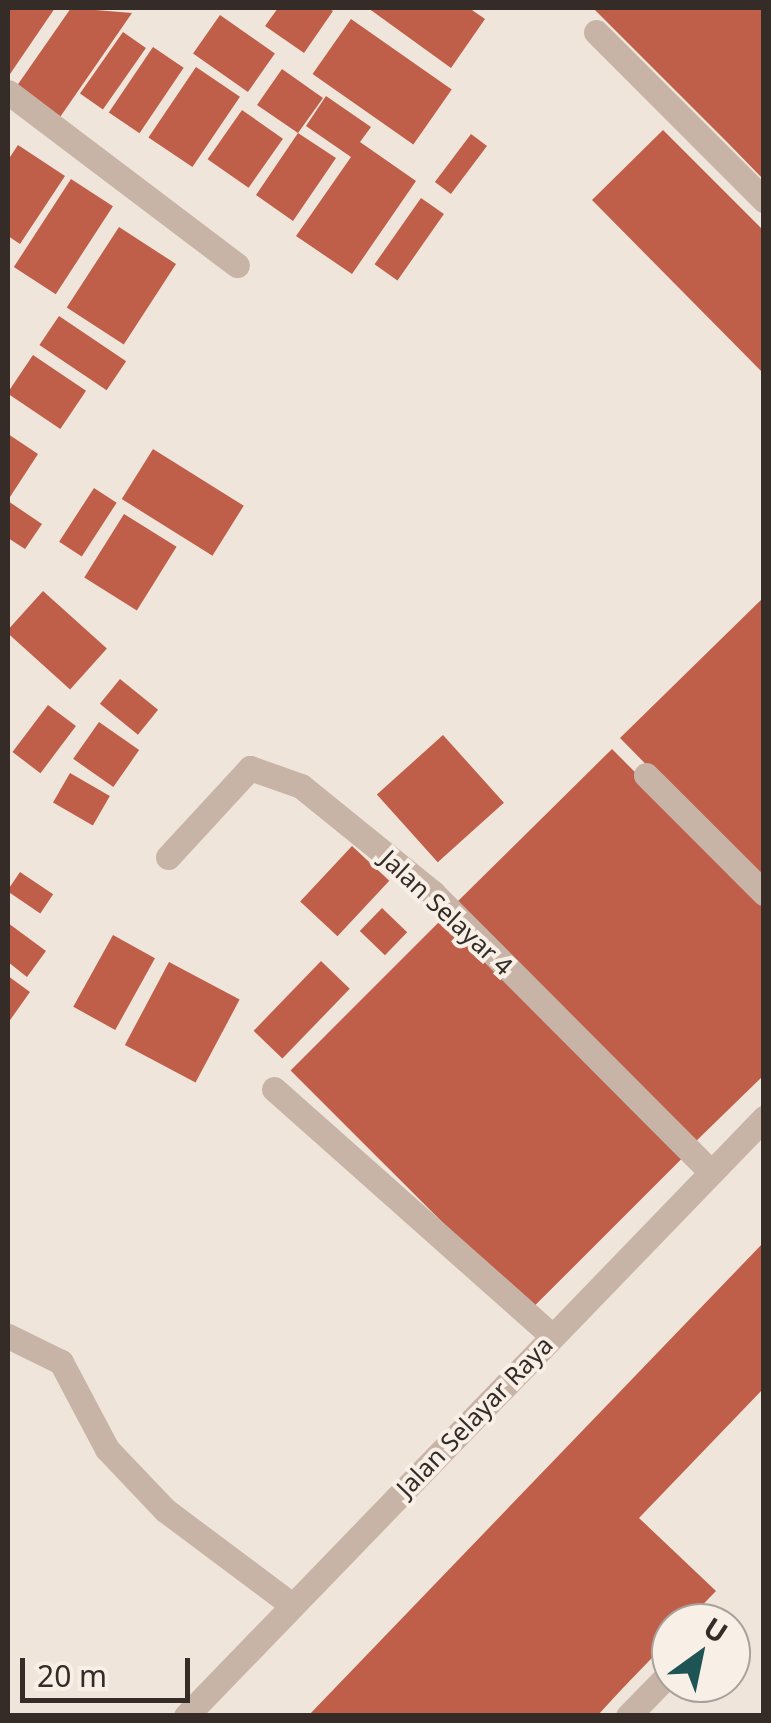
<!DOCTYPE html>
<style>
body{margin:0}
#map{position:relative;width:771px;height:1723px;overflow:hidden;background:#f0e5db;font-family:"Noto Sans",sans-serif}
div>[style]{position:absolute}
.building>*{inset:0;background:#c05f49;transform-origin:0 0}
.minor>*{height:25px;margin:-12.5px;padding:0 12.5px;transform-origin:12.5px;border-radius:12.5px;background:#c8b4a7}
span{translate:-50% -50%;white-space:nowrap;text-align:center;line-height:1.15;-webkit-text-stroke:8px #f8efe7;paint-order:stroke}
.street-label{font-size:25px;color:#352b27}
.frame{position:absolute;inset:0;border:10px solid #352b27;pointer-events:none}
.north{position:absolute;left:651px;top:1603px;width:100px;height:100px;box-sizing:border-box;background:#f8efe7;border:2px solid #aaa19a;border-radius:50%;rotate:33deg;font-size:28px;font-weight:700;line-height:40px;text-align:center;color:#352b27}
.north::after{content:'';display:block;margin:auto;width:35px;height:45px;background:#1f5454;clip-path:polygon(50% 0,100% 100%,50% 72%,0 100%)}
.scale{position:absolute;left:20px;top:1658px;width:170px;height:45px;box-sizing:border-box;border:5px solid #352b27;border-top:0;padding-left:12px;font-size:30px;line-height:35px;white-space:nowrap;color:#352b27;-webkit-text-stroke:8px #f8efe7;paint-order:stroke}
</style>
<div id="map">
<div class="building">
<i style="clip-path:polygon(8px 8px,55px 8px,8px 77px)"></i>
<i style="clip-path:polygon(71px 8px,132px 13px,58px 120px,14px 90px)"></i>
<i style="clip-path:polygon(278px 8px,327px 8px,333px 11px,304px 53px,265px 26px)"></i>
<i style="clip-path:polygon(368px 8px,469px 8px,485px 19px,451px 68px)"></i>
<i style="clip-path:polygon(593px 8px,764px 8px,764px 180px,728px 143px)"></i>
<i style="left:220px;top:15px;width:67px;height:47px;rotate:35deg"></i>
<i style="left:351px;top:19px;width:123px;height:67px;rotate:35deg"></i>
<i style="left:123px;top:32px;width:28px;height:75px;rotate:35deg"></i>
<i style="left:153px;top:47px;width:37px;height:79px;rotate:34deg"></i>
<i style="left:196px;top:67px;width:53px;height:85px;rotate:34deg"></i>
<i style="clip-path:polygon(282px 69px,323px 98px,298px 133px,336px 158px,293px 221px,256px 195px,298px 133px,257px 105px)"></i>
<i style="clip-path:polygon(326px 96px,371px 127px,360px 142px,416px 181px,352px 274px,296px 236px,351px 157px,306px 126px)"></i>
<i style="left:242px;top:110px;width:50px;height:60px;rotate:35deg"></i>
<i style="clip-path:polygon(663px 130px,764px 231px,764px 374px,592px 200px)"></i>
<i style="left:471px;top:134px;width:20px;height:60px;rotate:37deg"></i>
<i style="clip-path:polygon(18px 145px,65px 176px,20px 244px,8px 236px,8px 160px)"></i>
<i style="left:71px;top:179px;width:50px;height:105px;rotate:33deg"></i>
<i style="left:421px;top:198px;width:28px;height:81px;rotate:35deg"></i>
<i style="left:119px;top:227px;width:68px;height:96px;rotate:33deg"></i>
<i style="left:59px;top:316px;width:81px;height:35px;rotate:34deg"></i>
<i style="left:33px;top:355px;width:64px;height:46px;rotate:34deg"></i>
<i style="clip-path:polygon(8px 434px,38px 454px,8px 500px)"></i>
<i style="left:153px;top:449px;width:107px;height:59px;rotate:32deg"></i>
<i style="left:94px;top:488px;width:27px;height:64px;rotate:33deg"></i>
<i style="clip-path:polygon(8px 501px,42px 524px,25px 549px,8px 538px)"></i>
<i style="left:124px;top:514px;width:62px;height:75px;rotate:32deg"></i>
<i style="left:43px;top:591px;width:86px;height:55px;rotate:42deg"></i>
<i style="clip-path:polygon(764px 597px,764px 884px,620px 738px)"></i>
<i style="left:120px;top:679px;width:49px;height:32px;rotate:39deg"></i>
<i style="left:48px;top:705px;width:35px;height:59px;rotate:37deg"></i>
<i style="left:99px;top:722px;width:49px;height:45px;rotate:35deg"></i>
<i style="left:443px;top:735px;width:91px;height:89px;rotate:48deg"></i>
<i style="clip-path:polygon(612px 749px,764px 902px,764px 1075px,691px 1146px,453px 906px)"></i>
<i style="left:70px;top:773px;width:46px;height:34px;rotate:30deg"></i>
<i style="left:352px;top:846px;width:51px;height:76px;rotate:43deg"></i>
<i style="left:20px;top:872px;width:40px;height:23px;rotate:34deg"></i>
<i style="left:382px;top:908px;width:35px;height:32px;rotate:44deg"></i>
<i style="left:449px;top:912px;width:339px;height:224px;rotate:45deg"></i>
<i style="clip-path:polygon(8px 923px,46px 951px,27px 977px,8px 962px)"></i>
<i style="left:113px;top:935px;width:48px;height:82px;rotate:29deg"></i>
<i style="left:321px;top:961px;width:40px;height:97px;rotate:44deg"></i>
<i style="left:169px;top:962px;width:80px;height:94px;rotate:28deg"></i>
<i style="clip-path:polygon(8px 976px,30px 992px,8px 1023px)"></i>
<i style="clip-path:polygon(764px 1242px,764px 1388px,639px 1518px,716px 1591px,685px 1623px,671px 1623px,671px 1638px,622px 1689px,597px 1716px,308px 1716px)"></i>
</div>
<div class="minor">
<i style="left:596px;top:32px;width:238px;rotate:45deg"></i>
<i style="left:8px;top:92px;width:287px;rotate:37.1deg"></i>
<i style="left:646px;top:775px;width:167px;rotate:45deg"></i>
<i style="left:168px;top:857px;width:121px;rotate:-47.3deg"></i>
<i style="left:250px;top:768px;width:54px;rotate:19.4deg"></i>
<i style="left:301px;top:786px;width:170px;rotate:39deg"></i>
<i style="left:433px;top:893px;width:394px;rotate:45.1deg"></i>
<i style="left:274px;top:1089px;width:372px;rotate:41.6deg"></i>
<i style="left:8px;top:1336px;width:59px;rotate:26.1deg"></i>
<i style="left:61px;top:1362px;width:98px;rotate:62.1deg"></i>
<i style="left:107px;top:1449px;width:84px;rotate:46.4deg"></i>
<i style="left:165px;top:1510px;width:159px;rotate:36.8deg"></i>
<i style="left:186px;top:1716px;width:832px;rotate:-45.97deg"></i>
<i style="left:628px;top:1716px;width:62px;rotate:-45.7deg"></i>
</div>
<div class="street-label">
<span style="left:447px;top:912px;rotate:43deg">Jalan Selayar 4</span>
<span style="left:474px;top:1416px;rotate:-46deg">Jalan Selayar Raya</span>
</div>
<div class="frame"></div>
<div class="north">U</div>
<div class="scale">20 m</div>
</div>
